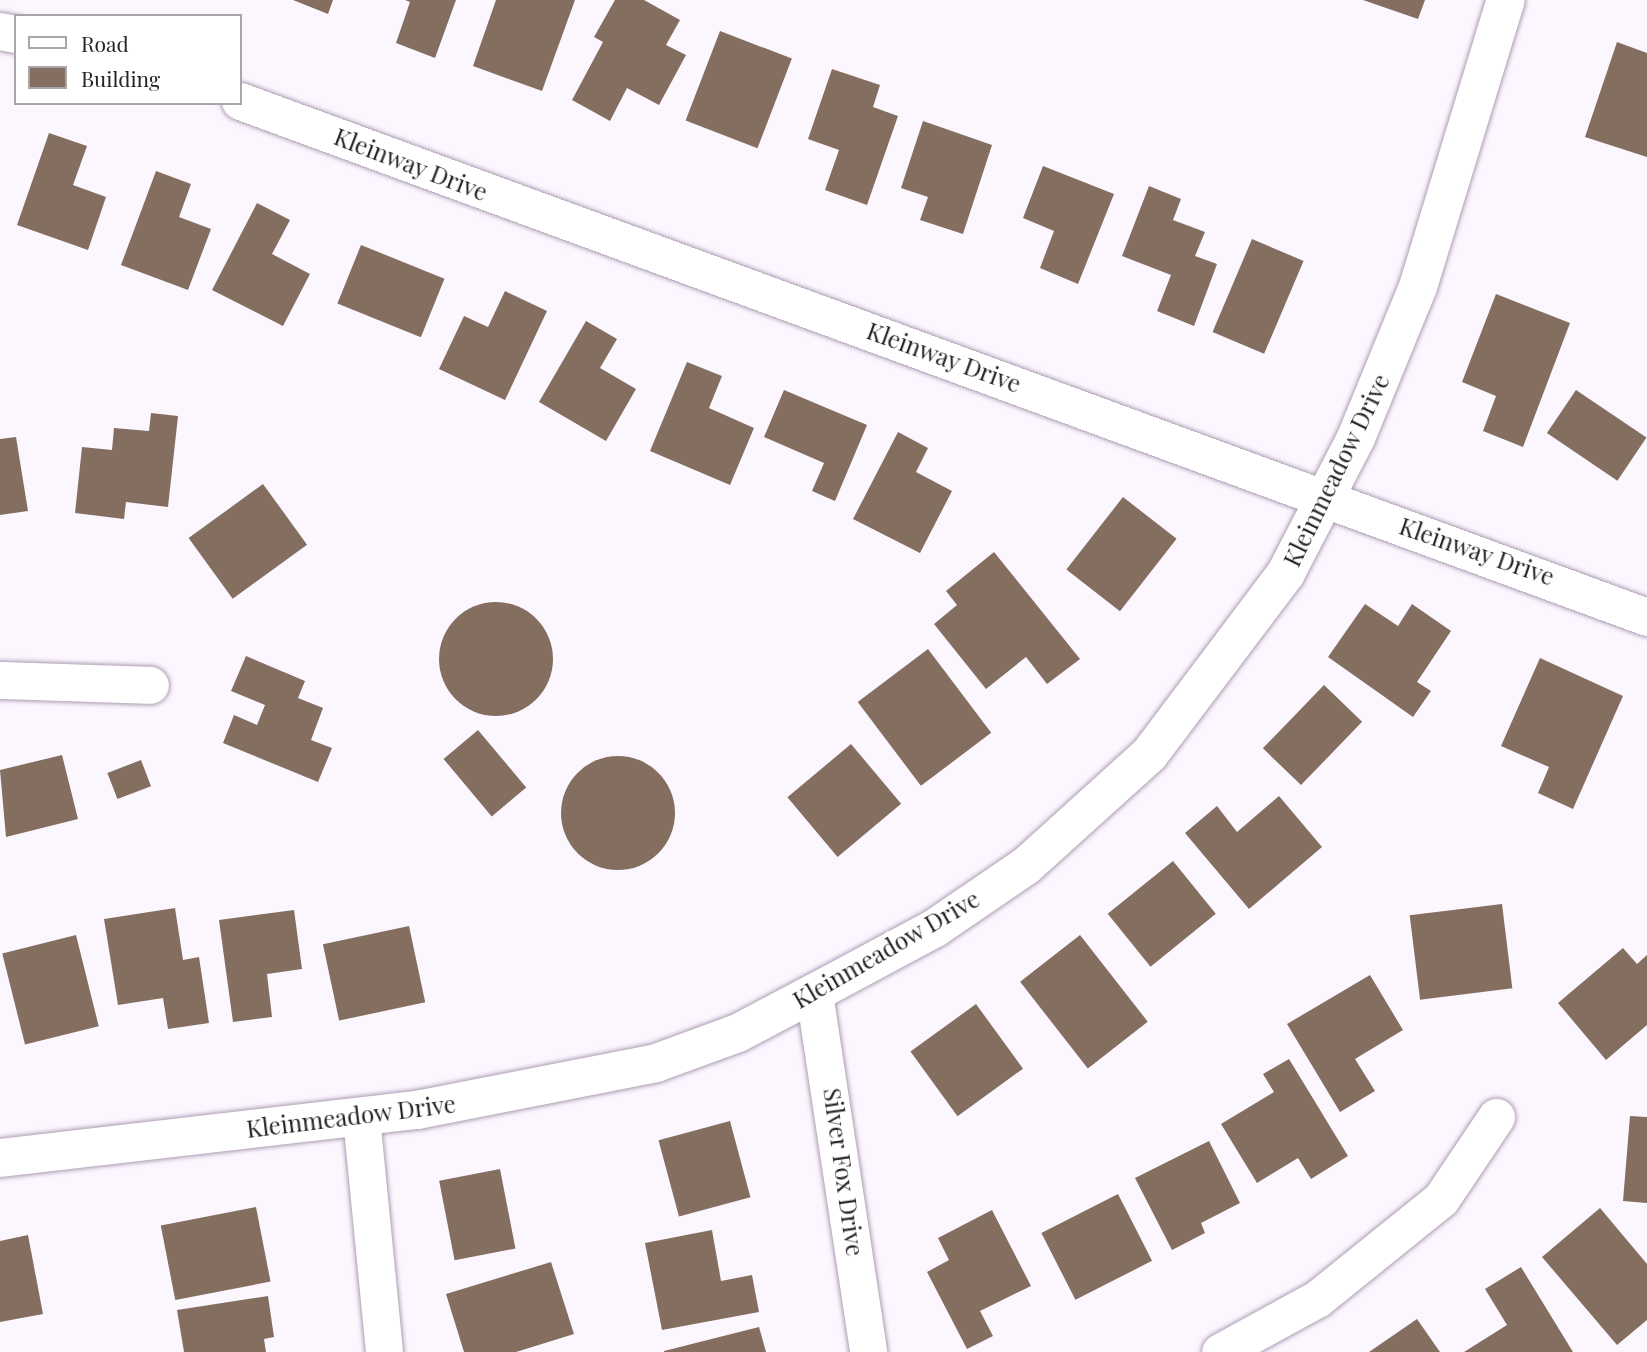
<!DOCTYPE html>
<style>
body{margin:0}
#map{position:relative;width:1647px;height:1352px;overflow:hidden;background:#fcf6ff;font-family:"Playfair Display",serif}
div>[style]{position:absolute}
.building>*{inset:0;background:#846e60;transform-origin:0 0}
.round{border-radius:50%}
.roads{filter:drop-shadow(0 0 2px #ad9db3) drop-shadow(0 0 2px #ad9db3)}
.street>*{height:37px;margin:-18.5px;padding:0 18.5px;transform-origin:18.5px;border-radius:18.5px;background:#fff}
.secondary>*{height:38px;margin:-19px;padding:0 19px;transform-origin:19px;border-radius:19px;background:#fff}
span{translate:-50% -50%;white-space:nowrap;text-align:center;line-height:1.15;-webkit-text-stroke:7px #fff;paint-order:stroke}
.street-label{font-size:24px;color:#272129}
.legend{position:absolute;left:14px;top:14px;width:228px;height:91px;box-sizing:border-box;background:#fff;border:2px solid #a9a6a9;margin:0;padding:9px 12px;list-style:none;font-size:21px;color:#272129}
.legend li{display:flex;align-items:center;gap:14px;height:35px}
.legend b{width:35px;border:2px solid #a9a6a9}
</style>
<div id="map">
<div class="building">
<i style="clip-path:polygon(293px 0,333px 0,328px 14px)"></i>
<i style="clip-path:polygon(405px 0,456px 0,435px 58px,396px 43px,410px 2px)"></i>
<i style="clip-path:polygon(496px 0,575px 0,542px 91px,473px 66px)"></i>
<i style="clip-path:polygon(615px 0,644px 0,680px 20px,666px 45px,686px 55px,659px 105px,627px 88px,610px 121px,572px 100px,603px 42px,594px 37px)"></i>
<i style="clip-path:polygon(1363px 0,1425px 0,1418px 19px)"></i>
<i style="left:720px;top:31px;width:77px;height:96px;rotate:21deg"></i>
<i style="clip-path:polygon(1617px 42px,1647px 53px,1647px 157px,1585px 137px)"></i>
<i style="clip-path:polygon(832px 69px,880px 85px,873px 107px,898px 116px,867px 205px,825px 190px,839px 150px,808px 139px)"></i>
<i style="clip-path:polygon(923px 121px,992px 145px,963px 234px,920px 220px,928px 197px,901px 188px)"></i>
<i style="clip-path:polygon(49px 133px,87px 146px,73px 185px,106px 197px,88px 250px,17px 225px)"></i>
<i style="clip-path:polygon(1043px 166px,1114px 194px,1078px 284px,1040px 268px,1054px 231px,1023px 218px)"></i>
<i style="clip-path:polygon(156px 171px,191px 184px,179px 217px,211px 229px,188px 290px,121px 265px)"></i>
<i style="clip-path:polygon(1149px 186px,1181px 199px,1173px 220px,1205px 232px,1195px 256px,1217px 264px,1194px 326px,1157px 311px,1171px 275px,1122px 256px)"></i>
<i style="clip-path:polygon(257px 203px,290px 220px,272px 254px,310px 274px,283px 326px,212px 290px)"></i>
<i style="left:1252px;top:239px;width:56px;height:101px;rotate:23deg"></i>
<i style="left:361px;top:245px;width:90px;height:63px;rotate:22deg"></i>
<i style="clip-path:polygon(505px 291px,547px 311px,505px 400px,439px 369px,464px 316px,488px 327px)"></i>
<i style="clip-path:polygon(1496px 294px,1570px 323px,1523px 447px,1483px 431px,1496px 396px,1462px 382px)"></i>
<i style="clip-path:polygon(586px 321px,617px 339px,600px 368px,636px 389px,606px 441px,539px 402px)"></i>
<i style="clip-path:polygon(687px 362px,722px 376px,709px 408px,754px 428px,730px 485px,650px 451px)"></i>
<i style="clip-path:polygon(784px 390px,867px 425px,835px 501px,812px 491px,824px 463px,764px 437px)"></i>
<i style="left:1576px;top:390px;width:85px;height:52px;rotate:34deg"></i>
<i style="clip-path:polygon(151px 413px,178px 416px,168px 507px,126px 502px,124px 519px,75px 513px,82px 447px,112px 450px,114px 428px,149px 431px)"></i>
<i style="clip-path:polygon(898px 432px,928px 448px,916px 472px,952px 491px,920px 553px,853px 519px)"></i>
<i style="clip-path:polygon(16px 437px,28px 511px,0 515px,0 439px)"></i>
<i style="left:263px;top:484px;width:75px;height:92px;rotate:54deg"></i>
<i style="left:1123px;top:497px;width:68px;height:92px;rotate:38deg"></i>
<i style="clip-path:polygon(994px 552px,1080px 659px,1047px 684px,1026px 657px,986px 689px,934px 624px,957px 605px,946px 591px)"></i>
<i class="round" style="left:439px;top:602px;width:114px;height:114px"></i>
<i style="clip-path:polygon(1365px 604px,1398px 626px,1412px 604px,1451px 631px,1417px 682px,1431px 691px,1413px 717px,1328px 657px)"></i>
<i style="left:928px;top:649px;width:105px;height:88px;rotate:53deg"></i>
<i style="clip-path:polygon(246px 656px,305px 681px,298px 698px,323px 708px,311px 740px,332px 748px,318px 782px,223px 743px,234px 715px,257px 725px,265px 705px,231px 691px)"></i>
<i style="clip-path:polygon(1540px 658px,1623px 696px,1573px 809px,1538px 793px,1549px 767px,1501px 746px)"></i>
<i style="left:1324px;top:685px;width:53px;height:88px;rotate:44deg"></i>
<i style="left:478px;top:730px;width:75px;height:45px;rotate:50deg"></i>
<i style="left:851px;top:744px;width:78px;height:83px;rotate:50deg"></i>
<i style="clip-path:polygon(62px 755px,78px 819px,6px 837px,0 770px)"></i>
<i class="round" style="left:561px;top:756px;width:114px;height:114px"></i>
<i style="left:141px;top:760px;width:28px;height:36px;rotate:69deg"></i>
<i style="clip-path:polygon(1279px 796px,1322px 847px,1249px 909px,1185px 833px,1217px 806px,1237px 832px)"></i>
<i style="left:1173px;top:861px;width:68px;height:84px;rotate:51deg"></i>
<i style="left:1502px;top:904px;width:85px;height:93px;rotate:83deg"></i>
<i style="clip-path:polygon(175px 908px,183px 960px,199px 957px,209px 1023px,168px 1029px,163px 998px,118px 1005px,104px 919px)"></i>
<i style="clip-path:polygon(294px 910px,302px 969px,267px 974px,272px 1017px,233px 1022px,219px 920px)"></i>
<i style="left:409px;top:926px;width:78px;height:88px;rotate:78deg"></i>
<i style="left:76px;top:935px;width:94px;height:76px;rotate:76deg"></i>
<i style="left:1080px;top:935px;width:110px;height:76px;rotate:52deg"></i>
<i style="clip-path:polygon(1623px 948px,1637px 964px,1647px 955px,1647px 1025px,1606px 1060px,1558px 1003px)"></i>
<i style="clip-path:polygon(1370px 975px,1403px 1030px,1355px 1059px,1375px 1091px,1340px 1112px,1287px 1024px)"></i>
<i style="left:976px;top:1004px;width:80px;height:81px;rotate:54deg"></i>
<i style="clip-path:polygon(1289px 1059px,1348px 1156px,1311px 1179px,1298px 1158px,1257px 1183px,1221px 1124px,1274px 1092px,1263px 1074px)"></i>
<i style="clip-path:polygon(1630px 1116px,1647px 1117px,1647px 1203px,1623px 1201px)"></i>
<i style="left:730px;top:1121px;width:79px;height:74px;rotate:75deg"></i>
<i style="clip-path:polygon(1209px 1141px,1240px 1203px,1201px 1223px,1205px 1233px,1172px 1250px,1135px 1178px)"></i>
<i style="left:500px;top:1169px;width:81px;height:62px;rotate:79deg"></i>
<i style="left:1118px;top:1194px;width:75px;height:86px;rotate:63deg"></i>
<i style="left:256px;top:1207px;width:76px;height:97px;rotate:79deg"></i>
<i style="clip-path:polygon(1600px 1208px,1647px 1264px,1647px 1320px,1617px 1345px,1542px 1257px)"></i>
<i style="clip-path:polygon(992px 1210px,1031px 1286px,980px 1311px,993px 1336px,967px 1349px,927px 1272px,949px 1260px,938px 1238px)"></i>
<i style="clip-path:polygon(712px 1230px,721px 1281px,752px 1275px,759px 1312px,662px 1330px,645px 1243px)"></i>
<i style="clip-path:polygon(28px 1235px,43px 1314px,0 1322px,0 1241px)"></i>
<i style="clip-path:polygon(551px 1262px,574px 1334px,516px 1352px,464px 1352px,446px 1294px)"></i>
<i style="clip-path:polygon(1521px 1267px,1573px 1352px,1464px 1352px,1507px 1325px,1485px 1289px)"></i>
<i style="clip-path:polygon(268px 1296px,274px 1337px,264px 1339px,266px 1352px,184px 1352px,177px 1310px)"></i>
<i style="clip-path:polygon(1417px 1319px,1440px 1352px,1369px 1352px)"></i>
<i style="clip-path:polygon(759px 1327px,766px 1352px,664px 1352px,664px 1351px)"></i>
</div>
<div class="roads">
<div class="street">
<i style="left:0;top:31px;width:16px;rotate:11deg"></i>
<i style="left:240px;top:101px;width:1499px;rotate:20.14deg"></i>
<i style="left:0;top:680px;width:150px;rotate:1.9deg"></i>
<i style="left:814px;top:993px;width:363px;rotate:81.4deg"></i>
<i style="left:361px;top:1117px;width:236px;rotate:84.4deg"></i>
<i style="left:1220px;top:1352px;width:111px;rotate:-28.7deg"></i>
<i style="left:1317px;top:1299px;width:159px;rotate:-38.9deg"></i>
<i style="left:1441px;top:1199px;width:99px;rotate:-56.1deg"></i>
</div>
<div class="secondary">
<i style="left:0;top:1158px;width:420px;rotate:-6.6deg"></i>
<i style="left:417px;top:1110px;width:244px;rotate:-11.1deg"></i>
<i style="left:656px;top:1063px;width:87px;rotate:-20.1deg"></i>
<i style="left:738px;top:1033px;width:86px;rotate:-27.8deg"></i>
<i style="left:814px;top:993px;width:137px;rotate:-28.2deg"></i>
<i style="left:935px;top:928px;width:110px;rotate:-34.3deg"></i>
<i style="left:1026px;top:866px;width:166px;rotate:-42.1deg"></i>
<i style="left:1149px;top:755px;width:228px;rotate:-53deg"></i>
<i style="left:1286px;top:573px;width:152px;rotate:-62.6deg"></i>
<i style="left:1356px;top:438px;width:163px;rotate:-67.7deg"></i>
<i style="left:1418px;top:287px;width:300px;rotate:-73deg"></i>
</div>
</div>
<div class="street-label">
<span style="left:411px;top:164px;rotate:21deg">Kleinway Drive</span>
<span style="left:944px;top:357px;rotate:20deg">Kleinway Drive</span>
<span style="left:1336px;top:470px;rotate:-64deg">Kleinmeadow Drive</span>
<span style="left:1477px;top:551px;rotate:19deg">Kleinway Drive</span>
<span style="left:886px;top:949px;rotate:-30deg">Kleinmeadow Drive</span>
<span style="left:351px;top:1116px;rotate:-7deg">Kleinmeadow Drive</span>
<span style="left:844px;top:1172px;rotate:82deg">Silver Fox Drive</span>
</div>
<ul class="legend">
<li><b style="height:9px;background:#fff"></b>Road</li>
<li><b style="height:19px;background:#846e60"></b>Building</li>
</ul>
</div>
